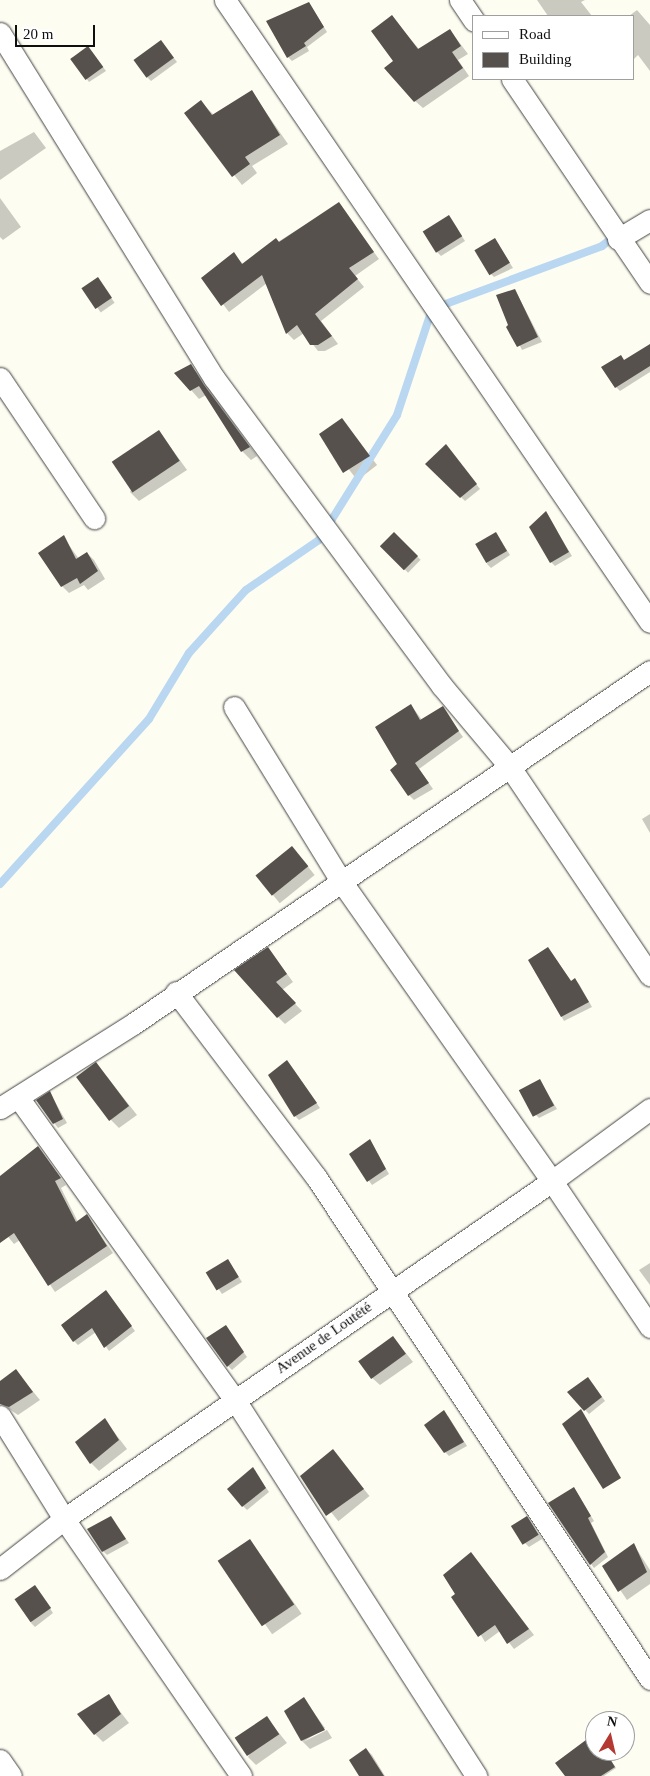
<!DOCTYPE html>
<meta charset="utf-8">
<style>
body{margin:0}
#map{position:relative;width:650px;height:1776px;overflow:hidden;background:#fefdf1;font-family:"Times New Roman",serif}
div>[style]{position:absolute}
.shadow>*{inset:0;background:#0003;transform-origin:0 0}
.stream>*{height:8px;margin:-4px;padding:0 4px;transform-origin:4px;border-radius:4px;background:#bad7f1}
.building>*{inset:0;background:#56514c;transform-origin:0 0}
.roads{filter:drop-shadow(0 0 1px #424242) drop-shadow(0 0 1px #424242)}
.minor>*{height:21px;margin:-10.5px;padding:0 10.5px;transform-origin:10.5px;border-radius:10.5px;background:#fff}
span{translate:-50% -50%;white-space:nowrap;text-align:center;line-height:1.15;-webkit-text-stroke:5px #fff;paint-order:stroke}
.street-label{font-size:15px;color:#0f0f0f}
.legend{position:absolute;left:472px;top:15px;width:162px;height:65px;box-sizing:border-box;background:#fff;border:1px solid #9f9f9f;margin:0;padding:6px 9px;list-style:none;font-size:15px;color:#0f0f0f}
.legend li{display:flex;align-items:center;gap:10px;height:25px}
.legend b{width:25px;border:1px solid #9f9f9f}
.north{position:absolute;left:585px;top:1711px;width:50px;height:50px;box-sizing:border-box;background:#fff;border:1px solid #9f9f9f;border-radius:50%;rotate:9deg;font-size:14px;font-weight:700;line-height:20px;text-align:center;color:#0f0f0f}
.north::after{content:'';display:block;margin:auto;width:18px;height:22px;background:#b43931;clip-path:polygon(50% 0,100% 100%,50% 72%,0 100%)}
.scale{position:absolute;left:15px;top:25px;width:80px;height:22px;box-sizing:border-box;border:2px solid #0f0f0f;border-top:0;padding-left:6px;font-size:15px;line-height:18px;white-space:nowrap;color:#0f0f0f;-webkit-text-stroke:4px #fff;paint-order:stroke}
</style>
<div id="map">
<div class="shadow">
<i style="clip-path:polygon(537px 0,585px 0,581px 2px,592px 16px,548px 16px)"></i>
<i style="clip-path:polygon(309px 3px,327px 32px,307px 47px,309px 51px,292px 61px,288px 57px)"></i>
<i style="clip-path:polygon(637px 10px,650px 25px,650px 71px,638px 55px,634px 59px,634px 16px,629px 16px)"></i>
<i style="clip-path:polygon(392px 17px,419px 49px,450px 30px,468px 54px,458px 60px,469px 76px,423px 108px,415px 101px,395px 61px)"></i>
<i style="clip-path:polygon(161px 41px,177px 62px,151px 81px,147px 77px)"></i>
<i style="clip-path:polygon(92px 52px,106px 71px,89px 82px,71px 58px)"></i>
<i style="clip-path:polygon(252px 92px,288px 144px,252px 166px,257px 173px,242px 185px,185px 113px,201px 102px,214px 115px)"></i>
<i style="clip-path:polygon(34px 132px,46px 148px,0 180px,0 151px)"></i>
<i style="clip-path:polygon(0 198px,21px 227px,3px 240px,0 237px)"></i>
<i style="clip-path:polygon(338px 204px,379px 259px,355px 276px,364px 287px,321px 321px,338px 344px,325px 351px,318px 351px,304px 333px,294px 340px,287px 333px,267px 283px,229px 312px,203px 278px,234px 254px,243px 264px)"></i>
<i style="clip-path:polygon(452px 221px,465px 241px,441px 256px,437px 252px)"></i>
<i style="clip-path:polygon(495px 239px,513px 268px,494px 277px,490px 273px)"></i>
<i style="left:98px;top:279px;width:29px;height:17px;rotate:55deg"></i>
<i style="clip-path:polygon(515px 290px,542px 342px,522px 350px,510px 326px)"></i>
<i style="clip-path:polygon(650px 346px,650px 372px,620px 391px,616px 387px,625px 361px)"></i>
<i style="clip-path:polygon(191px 366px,199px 375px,257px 456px,251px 460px,242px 451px,206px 395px,199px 399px,191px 390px)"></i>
<i style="left:342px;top:420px;width:57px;height:25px;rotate:52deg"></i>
<i style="clip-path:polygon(159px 431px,187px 470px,139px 501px,130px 492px)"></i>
<i style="clip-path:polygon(450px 450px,480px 489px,465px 501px,427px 464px)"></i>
<i style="clip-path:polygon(546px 513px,572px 556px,555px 566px,551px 562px)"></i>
<i style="clip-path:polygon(496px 533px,510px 555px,491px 568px,487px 564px)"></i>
<i style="left:394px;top:534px;width:37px;height:18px;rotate:44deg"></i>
<i style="clip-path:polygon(63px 537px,79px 559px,87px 553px,94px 560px,105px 579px,88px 590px,84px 585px,69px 593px,62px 586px)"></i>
<i style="clip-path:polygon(411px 705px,422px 720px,442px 708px,463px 737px,419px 769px,433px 789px,414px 800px,409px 795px,399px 764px)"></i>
<i style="clip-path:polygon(650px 814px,650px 833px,642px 819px)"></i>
<i style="left:292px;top:847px;width:36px;height:45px;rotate:51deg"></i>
<i style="clip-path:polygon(268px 948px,293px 982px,282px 990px,302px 1011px,285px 1024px,278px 1017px)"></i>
<i style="clip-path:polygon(548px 949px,572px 982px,575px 980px,579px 984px,592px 1007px,564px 1021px,530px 960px)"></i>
<i style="clip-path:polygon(96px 1063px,137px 1115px,119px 1128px,111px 1120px)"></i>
<i style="clip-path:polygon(291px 1066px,320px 1108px,299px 1120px,295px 1116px)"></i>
<i style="clip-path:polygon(540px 1081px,557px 1109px,539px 1118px,535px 1114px)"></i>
<i style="clip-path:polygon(50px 1093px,67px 1123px,58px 1128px,37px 1101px)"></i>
<i style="clip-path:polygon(370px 1140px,389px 1174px,372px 1185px,350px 1154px)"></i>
<i style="clip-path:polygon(38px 1148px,66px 1185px,61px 1188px,78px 1222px,87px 1216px,113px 1253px,55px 1292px,20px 1240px,14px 1244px,0 1227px,0 1177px)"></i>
<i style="clip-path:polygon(228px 1260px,242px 1282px,222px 1294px,209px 1275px)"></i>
<i style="clip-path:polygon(650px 1263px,650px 1285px,639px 1270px)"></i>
<i style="clip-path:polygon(109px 1296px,135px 1331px,109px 1351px,96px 1332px,78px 1345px,74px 1341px)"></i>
<i style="clip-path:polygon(226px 1327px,247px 1357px,232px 1370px,228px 1366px)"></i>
<i style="clip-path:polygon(393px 1337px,413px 1362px,380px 1385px,371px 1377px)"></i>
<i style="clip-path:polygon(16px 1371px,40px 1400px,18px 1415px,0 1403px,0 1382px)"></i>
<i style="clip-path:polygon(592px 1383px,605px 1401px,589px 1414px,569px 1392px)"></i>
<i style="clip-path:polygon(448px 1416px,467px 1446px,449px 1456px,445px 1452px)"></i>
<i style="clip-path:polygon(105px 1420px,127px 1449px,99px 1471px,91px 1463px)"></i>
<i style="left:333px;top:1451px;width:58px;height:40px;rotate:51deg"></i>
<i style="clip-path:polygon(253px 1469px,269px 1492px,247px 1510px,243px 1506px)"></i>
<i style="clip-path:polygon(574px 1488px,594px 1521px,591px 1523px,608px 1557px,594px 1568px,591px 1564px)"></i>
<i style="clip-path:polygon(111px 1518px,129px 1543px,107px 1555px,103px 1551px)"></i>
<i style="clip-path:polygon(530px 1522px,542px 1539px,529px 1547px,525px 1543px)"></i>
<i style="left:250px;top:1540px;width:90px;height:36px;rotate:55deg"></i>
<i style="clip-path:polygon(634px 1545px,650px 1570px,650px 1584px,627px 1600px,604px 1566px)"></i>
<i style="clip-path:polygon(471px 1554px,534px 1635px,514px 1649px,500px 1631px,485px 1642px,457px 1594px)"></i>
<i style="clip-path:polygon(37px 1589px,53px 1613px,35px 1627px,31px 1623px)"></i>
<i style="clip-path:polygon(108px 1696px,129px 1723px,103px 1742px,95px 1734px)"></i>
<i style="clip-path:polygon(304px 1699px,325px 1728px,303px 1742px,302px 1741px)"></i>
<i style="clip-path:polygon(267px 1718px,287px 1743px,256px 1765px,248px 1757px)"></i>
<i style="clip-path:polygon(327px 1730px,332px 1738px,310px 1749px,303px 1742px)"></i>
<i style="clip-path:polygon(594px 1736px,595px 1751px,605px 1751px,616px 1768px,604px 1776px,566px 1776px,557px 1764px)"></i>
<i style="clip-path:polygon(366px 1749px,372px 1755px,385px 1776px,361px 1776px)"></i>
</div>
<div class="stream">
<i style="left:0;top:884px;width:222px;rotate:-47.9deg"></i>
<i style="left:149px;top:719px;width:77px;rotate:-58.8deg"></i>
<i style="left:189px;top:653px;width:85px;rotate:-47.9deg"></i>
<i style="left:246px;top:590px;width:88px;rotate:-34.4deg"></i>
<i style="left:319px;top:540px;width:147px;rotate:-58deg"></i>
<i style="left:397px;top:415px;width:112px;rotate:-71.7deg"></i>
<i style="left:432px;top:309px;width:181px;rotate:-20.3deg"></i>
<i style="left:602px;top:246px;width:16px;rotate:-38deg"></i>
</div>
<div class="building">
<i style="clip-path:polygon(309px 2px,324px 27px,304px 43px,306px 46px,287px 58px,266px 21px)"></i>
<i style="clip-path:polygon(392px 15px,418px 49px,450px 29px,461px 46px,452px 52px,463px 68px,414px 102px,384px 68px,393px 61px,371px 31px)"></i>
<i style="left:161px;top:40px;width:22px;height:34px;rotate:54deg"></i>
<i style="left:88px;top:46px;width:26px;height:22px;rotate:54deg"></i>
<i style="clip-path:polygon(252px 90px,280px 135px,245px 157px,250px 164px,232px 177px,184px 113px,201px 100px,212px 115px)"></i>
<i style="clip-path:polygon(339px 202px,374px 252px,349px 268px,358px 279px,315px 314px,332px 336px,318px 345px,310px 345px,297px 325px,286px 334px,262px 275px,221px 306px,201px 278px,234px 252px,242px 264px,276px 238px,279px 242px)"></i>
<i style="left:449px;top:215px;width:25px;height:31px;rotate:58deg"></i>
<i style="left:495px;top:238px;width:29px;height:24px;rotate:59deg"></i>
<i style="left:98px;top:277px;width:25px;height:20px;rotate:56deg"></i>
<i style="clip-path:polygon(515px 289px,538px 337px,517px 347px,506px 327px,508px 325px,496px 295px)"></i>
<i style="clip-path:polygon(650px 344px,650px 366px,615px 388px,601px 367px,621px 355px,624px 360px)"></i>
<i style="clip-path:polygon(191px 364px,204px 385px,250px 447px,241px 452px,199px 386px,190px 391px,174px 373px)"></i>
<i style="clip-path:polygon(342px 418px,370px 456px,343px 473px,319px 434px)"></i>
<i style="left:159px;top:430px;width:37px;height:57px;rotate:56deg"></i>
<i style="clip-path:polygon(446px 444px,477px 484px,460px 498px,425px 464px)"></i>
<i style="clip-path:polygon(546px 511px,569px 552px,550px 563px,529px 527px)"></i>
<i style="left:394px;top:532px;width:34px;height:20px;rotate:45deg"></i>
<i style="left:496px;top:532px;width:22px;height:24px;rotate:60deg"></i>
<i style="clip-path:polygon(64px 535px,76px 559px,87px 552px,98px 571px,80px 584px,77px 578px,61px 587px,38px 553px)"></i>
<i style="clip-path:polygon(411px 704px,420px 720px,443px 706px,459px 731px,415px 763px,429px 783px,408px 796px,390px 770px,397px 764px,375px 727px)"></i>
<i style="left:292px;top:846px;width:26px;height:47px;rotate:51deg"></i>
<i style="clip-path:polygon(268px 947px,287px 974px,276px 982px,296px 1003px,277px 1018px,234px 970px)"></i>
<i style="clip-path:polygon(548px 947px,571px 981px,575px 978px,589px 1002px,561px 1017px,528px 960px)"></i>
<i style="clip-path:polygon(287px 1060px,317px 1103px,294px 1117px,268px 1075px)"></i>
<i style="left:96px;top:1062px;width:55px;height:25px;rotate:53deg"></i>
<i style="left:540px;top:1079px;width:30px;height:24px;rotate:62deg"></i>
<i style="clip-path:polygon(50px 1091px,63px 1119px,53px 1124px,36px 1100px)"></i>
<i style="clip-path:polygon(370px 1139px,386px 1169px,367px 1182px,349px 1154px)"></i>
<i style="clip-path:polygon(38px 1146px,61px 1178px,55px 1181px,76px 1222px,87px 1214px,107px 1246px,48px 1286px,14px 1233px,0 1243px,0 1176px)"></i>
<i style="left:228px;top:1259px;width:21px;height:26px;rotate:59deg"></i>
<i style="clip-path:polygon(106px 1290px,132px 1326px,104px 1348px,92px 1328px,73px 1342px,61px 1325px)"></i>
<i style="clip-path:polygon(226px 1325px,244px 1352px,227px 1367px,206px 1338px)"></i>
<i style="left:393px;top:1336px;width:22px;height:43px;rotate:54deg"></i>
<i style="clip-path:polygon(16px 1369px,33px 1392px,9px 1407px,0 1404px,0 1381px)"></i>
<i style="clip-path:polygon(588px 1377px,602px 1397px,584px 1411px,567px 1392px)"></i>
<i style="clip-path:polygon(581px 1409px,621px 1478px,603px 1489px,562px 1424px)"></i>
<i style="clip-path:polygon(444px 1410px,464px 1442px,444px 1453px,424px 1425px)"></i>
<i style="clip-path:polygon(105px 1418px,119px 1440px,90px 1464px,75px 1442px)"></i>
<i style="clip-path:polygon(333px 1449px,364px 1489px,326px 1516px,300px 1476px)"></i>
<i style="clip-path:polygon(253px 1467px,266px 1488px,242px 1507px,227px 1489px)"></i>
<i style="clip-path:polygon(574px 1487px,591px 1516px,588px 1518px,605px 1552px,590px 1565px,548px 1503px)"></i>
<i style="clip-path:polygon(111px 1516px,126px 1539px,102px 1552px,87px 1529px)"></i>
<i style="left:527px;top:1516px;width:22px;height:19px;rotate:58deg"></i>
<i style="left:250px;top:1539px;width:79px;height:39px;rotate:56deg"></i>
<i style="clip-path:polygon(634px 1543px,647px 1572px,618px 1592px,602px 1566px)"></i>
<i style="clip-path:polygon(471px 1552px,529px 1629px,507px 1644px,495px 1625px,478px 1637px,451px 1597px,455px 1594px,443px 1575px)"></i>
<i style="left:35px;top:1585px;width:28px;height:25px;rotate:55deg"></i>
<i style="clip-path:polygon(109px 1694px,121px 1714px,94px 1735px,77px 1714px)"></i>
<i style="clip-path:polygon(304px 1697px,325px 1730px,301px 1741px,284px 1711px)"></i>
<i style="left:267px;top:1716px;width:22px;height:39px;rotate:56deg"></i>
<i style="clip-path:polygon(594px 1734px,595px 1751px,605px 1751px,615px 1767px,601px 1776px,565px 1776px,555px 1763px)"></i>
<i style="clip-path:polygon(366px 1748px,384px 1776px,359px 1776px,349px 1760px)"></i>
</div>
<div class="roads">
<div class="minor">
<i style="left:225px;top:0;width:753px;rotate:55.66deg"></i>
<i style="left:460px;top:0;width:25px;rotate:56deg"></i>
<i style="left:0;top:33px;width:406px;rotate:58.2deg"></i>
<i style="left:214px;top:378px;width:383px;rotate:53.5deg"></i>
<i style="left:442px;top:686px;width:106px;rotate:50deg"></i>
<i style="left:510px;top:767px;width:251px;rotate:56.1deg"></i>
<i style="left:512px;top:79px;width:246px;rotate:55.9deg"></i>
<i style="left:618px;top:239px;width:37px;rotate:-31deg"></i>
<i style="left:0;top:378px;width:169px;rotate:56.1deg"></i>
<i style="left:234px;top:707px;width:204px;rotate:58.4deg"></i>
<i style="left:341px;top:881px;width:367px;rotate:54.9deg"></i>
<i style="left:552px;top:1181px;width:176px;rotate:56.1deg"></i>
<i style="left:176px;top:992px;width:232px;rotate:52.9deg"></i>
<i style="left:316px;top:1177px;width:603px;rotate:56.36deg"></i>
<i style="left:18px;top:1097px;width:373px;rotate:54.4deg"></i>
<i style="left:235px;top:1400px;width:447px;rotate:57.3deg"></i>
<i style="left:0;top:1108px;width:157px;rotate:-32.3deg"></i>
<i style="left:133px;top:1024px;width:626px;rotate:-34.32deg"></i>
<i style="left:0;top:1416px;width:121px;rotate:58.1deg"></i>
<i style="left:64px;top:1519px;width:312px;rotate:55.4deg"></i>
<i style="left:0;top:1569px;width:81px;rotate:-38deg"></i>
<i style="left:64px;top:1519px;width:594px;rotate:-34.71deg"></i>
<i style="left:552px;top:1181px;width:122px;rotate:-36.3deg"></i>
<i style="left:0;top:1760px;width:19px;rotate:55deg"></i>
</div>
</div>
<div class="street-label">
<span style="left:324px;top:1338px;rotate:-35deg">Avenue de Loutété</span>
</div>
<ul class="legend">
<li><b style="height:6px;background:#fff"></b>Road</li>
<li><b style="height:14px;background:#56514c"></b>Building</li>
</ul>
<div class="north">N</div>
<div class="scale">20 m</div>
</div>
